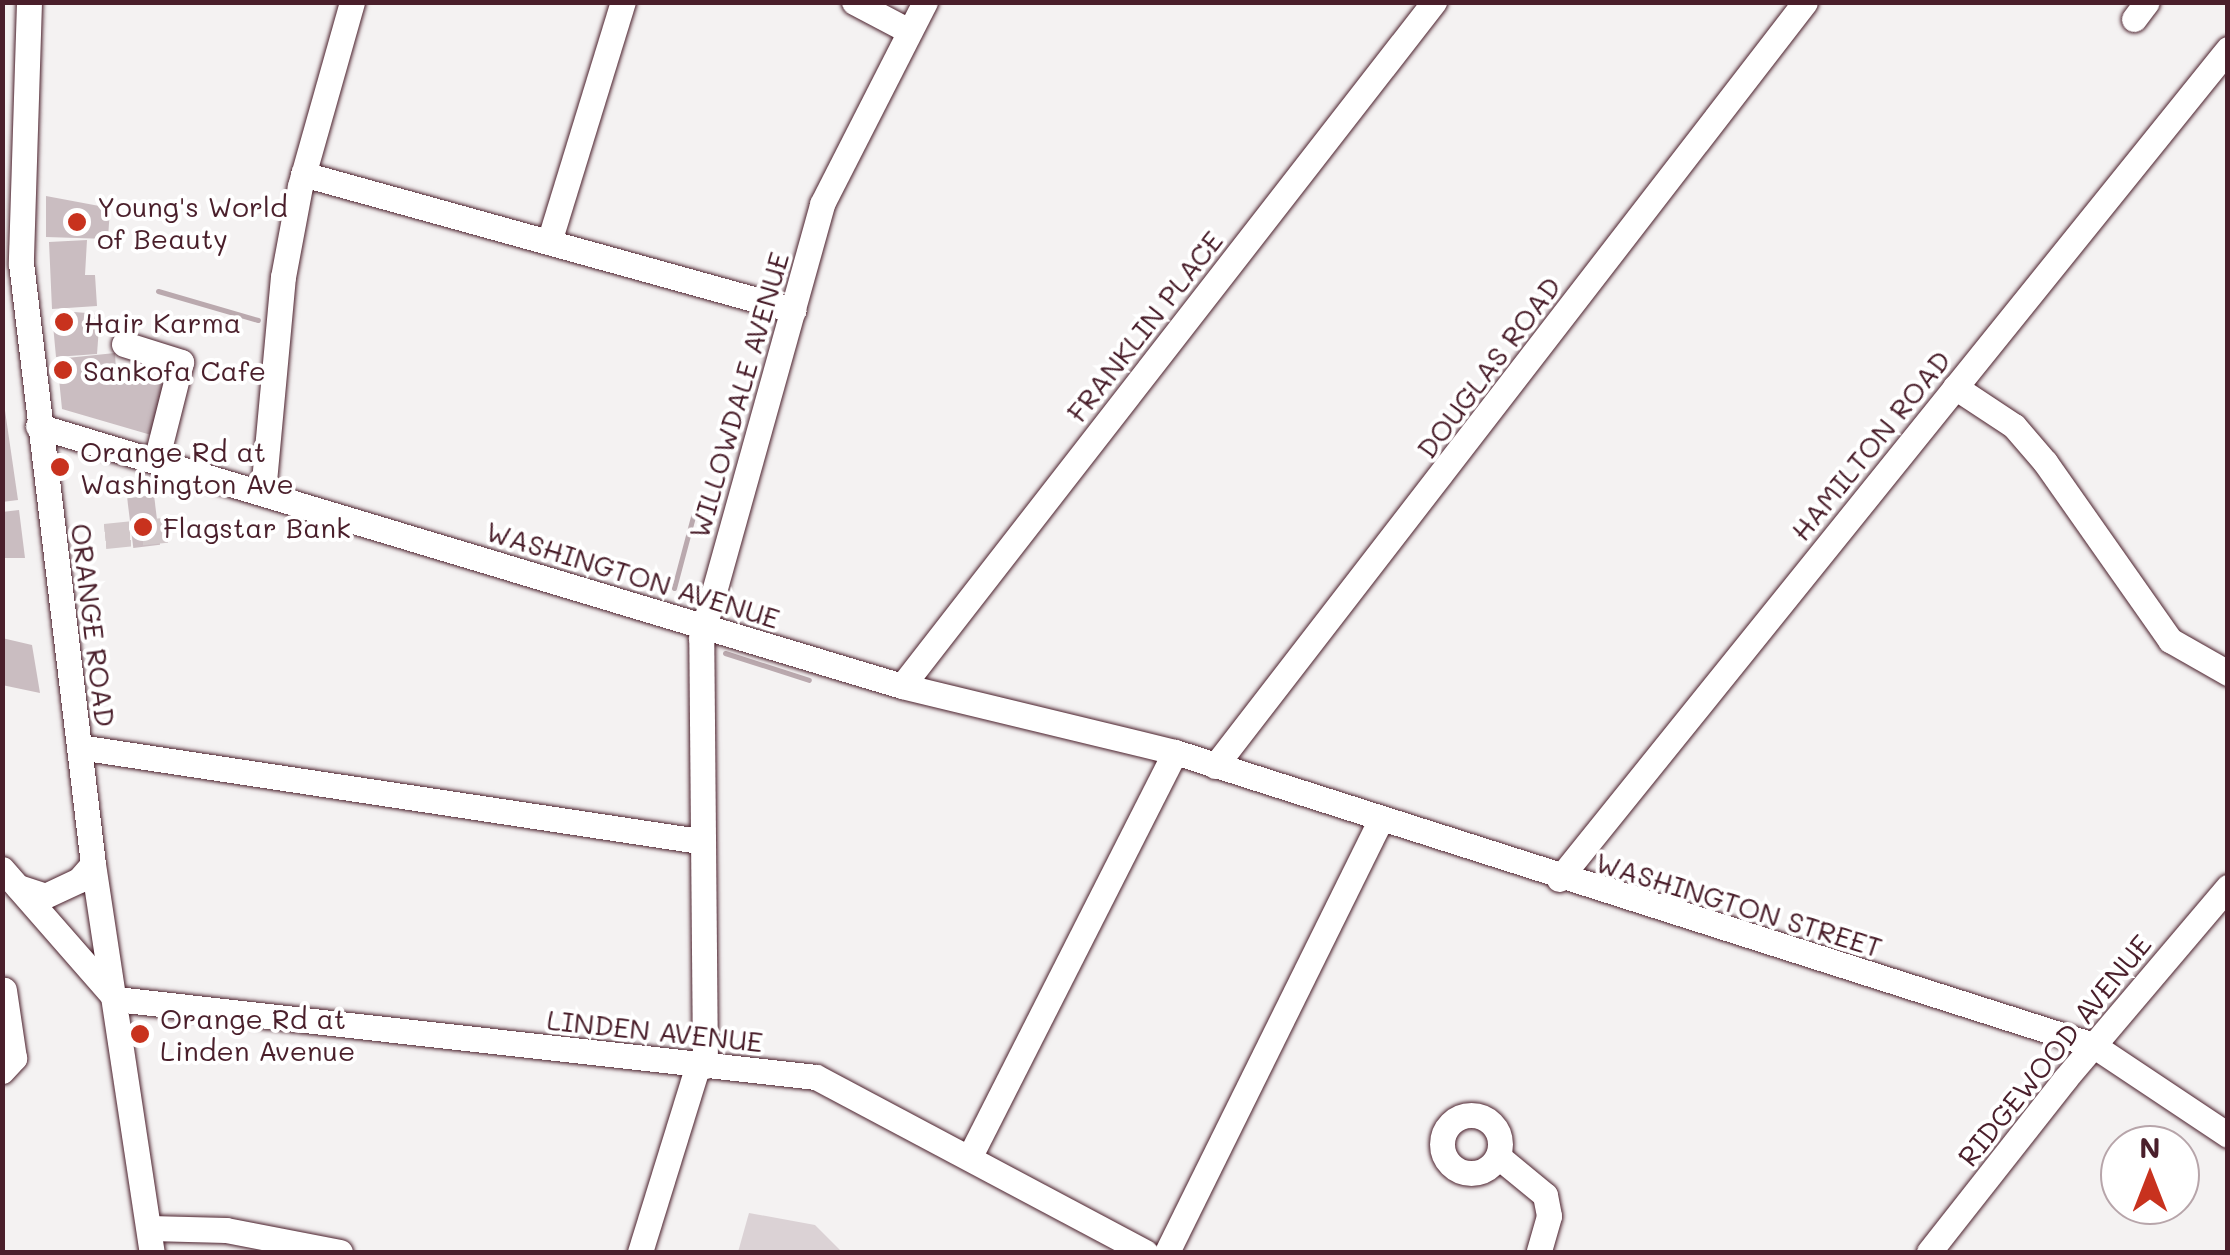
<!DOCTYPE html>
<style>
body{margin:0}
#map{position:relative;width:2230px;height:1255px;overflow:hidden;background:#f4f2f2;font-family:Mali,sans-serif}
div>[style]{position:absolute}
.green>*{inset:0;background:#dbd2d5}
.stream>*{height:5px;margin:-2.5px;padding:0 2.5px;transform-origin:2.5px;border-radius:2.5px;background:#baa9ae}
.building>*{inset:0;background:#cabdc1;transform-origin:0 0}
.minor-tunnel>*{height:25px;margin-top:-12.5px;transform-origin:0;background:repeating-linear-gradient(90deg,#d2c8ca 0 25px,transparent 0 37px)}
.roads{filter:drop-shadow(0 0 2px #4a1f2b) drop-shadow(0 0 2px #4a1f2b)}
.minor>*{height:25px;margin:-12.5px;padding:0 12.5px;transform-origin:12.5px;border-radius:12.5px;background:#fff}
.minor>.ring{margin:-12.5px;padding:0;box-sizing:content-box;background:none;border:25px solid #fff;border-radius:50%}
.dots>*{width:28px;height:28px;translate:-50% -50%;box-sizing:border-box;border:5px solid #fff;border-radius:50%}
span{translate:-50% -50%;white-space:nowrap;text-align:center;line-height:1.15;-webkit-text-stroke:8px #fff;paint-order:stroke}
.poi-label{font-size:28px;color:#4a1f2b}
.left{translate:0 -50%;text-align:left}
.street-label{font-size:28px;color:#4a1f2b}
.frame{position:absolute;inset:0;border:5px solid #4a1f2b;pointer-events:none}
.north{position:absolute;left:2100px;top:1125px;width:100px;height:100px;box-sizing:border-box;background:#fff;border:2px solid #b7a5aa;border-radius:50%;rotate:0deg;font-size:28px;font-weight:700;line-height:40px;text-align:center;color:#4a1f2b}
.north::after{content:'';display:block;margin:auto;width:35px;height:45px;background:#c8321e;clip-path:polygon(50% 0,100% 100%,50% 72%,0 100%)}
</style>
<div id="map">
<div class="green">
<i style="clip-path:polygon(749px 1213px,815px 1225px,842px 1252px,738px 1252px)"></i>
</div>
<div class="stream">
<i style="left:158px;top:291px;width:104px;rotate:16.2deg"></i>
<i style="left:674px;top:588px;width:78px;rotate:-75.1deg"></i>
<i style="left:725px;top:653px;width:88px;rotate:17.8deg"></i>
</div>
<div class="building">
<i style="clip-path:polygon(46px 196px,110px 208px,108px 239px,46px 237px)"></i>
<i style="clip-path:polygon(87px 240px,85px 275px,95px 275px,97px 306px,52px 309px,49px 242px)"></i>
<i style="clip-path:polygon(74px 312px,100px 314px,97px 354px,56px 357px,52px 314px)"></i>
<i style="clip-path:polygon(115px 353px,116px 371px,163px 384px,158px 437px,62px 409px,57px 359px)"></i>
<i style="clip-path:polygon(2px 390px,18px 500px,2px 502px)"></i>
<i style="left:154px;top:495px;width:50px;height:27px;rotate:83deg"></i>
<i style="clip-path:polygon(19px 510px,25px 558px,2px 558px,2px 512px)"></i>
<i style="clip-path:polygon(2px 638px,32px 645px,40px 693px,2px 685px)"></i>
</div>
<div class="minor-tunnel">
<i style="left:105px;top:536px;width:79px;rotate:-5.8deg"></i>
</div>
<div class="roads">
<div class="minor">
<i style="left:29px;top:2px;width:261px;rotate:91.8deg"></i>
<i style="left:21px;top:263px;width:605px;rotate:83.17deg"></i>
<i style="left:93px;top:864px;width:392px;rotate:81.4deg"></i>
<i style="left:854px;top:2px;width:62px;rotate:27.8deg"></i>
<i style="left:2134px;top:19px;width:21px;rotate:-53deg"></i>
<i style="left:303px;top:174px;width:509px;rotate:15.51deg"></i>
<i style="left:549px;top:242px;width:251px;rotate:-72.9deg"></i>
<i style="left:124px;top:344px;width:60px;rotate:17.5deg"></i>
<i style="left:181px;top:362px;width:102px;rotate:104.2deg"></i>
<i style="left:1955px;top:387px;width:71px;rotate:33.5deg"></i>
<i style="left:2014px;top:426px;width:48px;rotate:49.3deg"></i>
<i style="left:2045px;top:462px;width:218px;rotate:54.9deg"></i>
<i style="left:2170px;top:640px;width:67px;rotate:29.6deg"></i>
<i style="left:38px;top:426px;width:902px;rotate:16.75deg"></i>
<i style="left:902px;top:686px;width:281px;rotate:13.6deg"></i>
<i style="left:1175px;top:752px;width:964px;rotate:17.7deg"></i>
<i style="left:2093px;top:1045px;width:162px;rotate:33.7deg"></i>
<i style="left:263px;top:492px;width:216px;rotate:-84.7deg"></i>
<i style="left:283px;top:277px;width:93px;rotate:-79.4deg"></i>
<i style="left:300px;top:186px;width:191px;rotate:-74.2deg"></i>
<i style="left:902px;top:686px;width:867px;rotate:-52.13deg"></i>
<i style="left:79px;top:747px;width:627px;rotate:8.62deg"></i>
<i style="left:1215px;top:766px;width:965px;rotate:-52.32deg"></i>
<i style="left:2px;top:869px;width:170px;rotate:48.8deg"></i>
<i style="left:1559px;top:879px;width:1066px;rotate:-51.13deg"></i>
<i style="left:18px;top:887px;width:28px;rotate:18deg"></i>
<i style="left:45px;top:896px;width:38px;rotate:-25deg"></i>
<i style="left:79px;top:880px;width:21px;rotate:-49deg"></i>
<i style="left:116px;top:999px;width:704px;rotate:6.36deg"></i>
<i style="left:816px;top:1077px;width:373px;rotate:28deg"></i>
<i style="left:705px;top:1066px;width:428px;rotate:-90.5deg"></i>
<i style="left:701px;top:638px;width:451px;rotate:-74.4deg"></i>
<i style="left:822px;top:204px;width:227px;rotate:-63deg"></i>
<i style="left:2px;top:1071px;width:18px;rotate:-47deg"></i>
<i style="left:14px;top:1058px;width:69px;rotate:-98.4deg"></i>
<i class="ring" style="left:1442px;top:1115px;width:33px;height:33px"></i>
<i style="left:970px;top:1156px;width:453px;rotate:-63.1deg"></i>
<i style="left:1500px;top:1158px;width:58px;rotate:39.4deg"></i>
<i style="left:1545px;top:1195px;width:21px;rotate:79deg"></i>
<i style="left:1549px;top:1216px;width:37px;rotate:106deg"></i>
<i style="left:150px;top:1228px;width:76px;rotate:1.5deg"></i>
<i style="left:226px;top:1230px;width:116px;rotate:10.9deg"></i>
<i style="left:640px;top:1252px;width:196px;rotate:-72.8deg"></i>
<i style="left:1167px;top:1252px;width:481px;rotate:-63.7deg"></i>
<i style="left:1929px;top:1252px;width:220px;rotate:-51.8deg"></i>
<i style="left:2065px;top:1079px;width:252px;rotate:-49.7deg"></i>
</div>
</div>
<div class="dots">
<i style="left:77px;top:222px;background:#c8321e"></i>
<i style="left:64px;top:322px;background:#c8321e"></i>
<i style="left:63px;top:370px;background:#c8321e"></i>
<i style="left:60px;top:467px;background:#c8321e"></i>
<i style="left:143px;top:527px;background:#c8321e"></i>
<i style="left:140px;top:1034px;background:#c8321e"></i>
</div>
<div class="poi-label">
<span class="left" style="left:97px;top:222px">Young's World<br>of Beauty</span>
<span class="left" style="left:84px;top:322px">Hair Karma</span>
<span class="left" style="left:83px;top:370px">Sankofa Cafe</span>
<span class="left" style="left:80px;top:467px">Orange Rd at<br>Washington Ave</span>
<span class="left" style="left:163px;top:527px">Flagstar Bank</span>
<span class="left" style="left:160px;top:1034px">Orange Rd at<br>Linden Avenue</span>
</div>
<div class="street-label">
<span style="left:1144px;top:326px;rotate:-52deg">FRANKLIN PLACE</span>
<span style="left:1488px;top:367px;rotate:-53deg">DOUGLAS ROAD</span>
<span style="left:738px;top:395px;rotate:-74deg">WILLOWDALE AVENUE</span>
<span style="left:1870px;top:445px;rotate:-51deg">HAMILTON ROAD</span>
<span style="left:633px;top:574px;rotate:17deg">WASHINGTON AVENUE</span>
<span style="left:94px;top:625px;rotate:83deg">ORANGE ROAD</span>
<span style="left:1739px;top:904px;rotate:17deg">WASHINGTON STREET</span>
<span style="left:655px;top:1030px;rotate:6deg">LINDEN AVENUE</span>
<span style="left:2054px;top:1050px;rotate:-51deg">RIDGEWOOD AVENUE</span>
</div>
<div class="frame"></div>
<div class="north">N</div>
</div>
